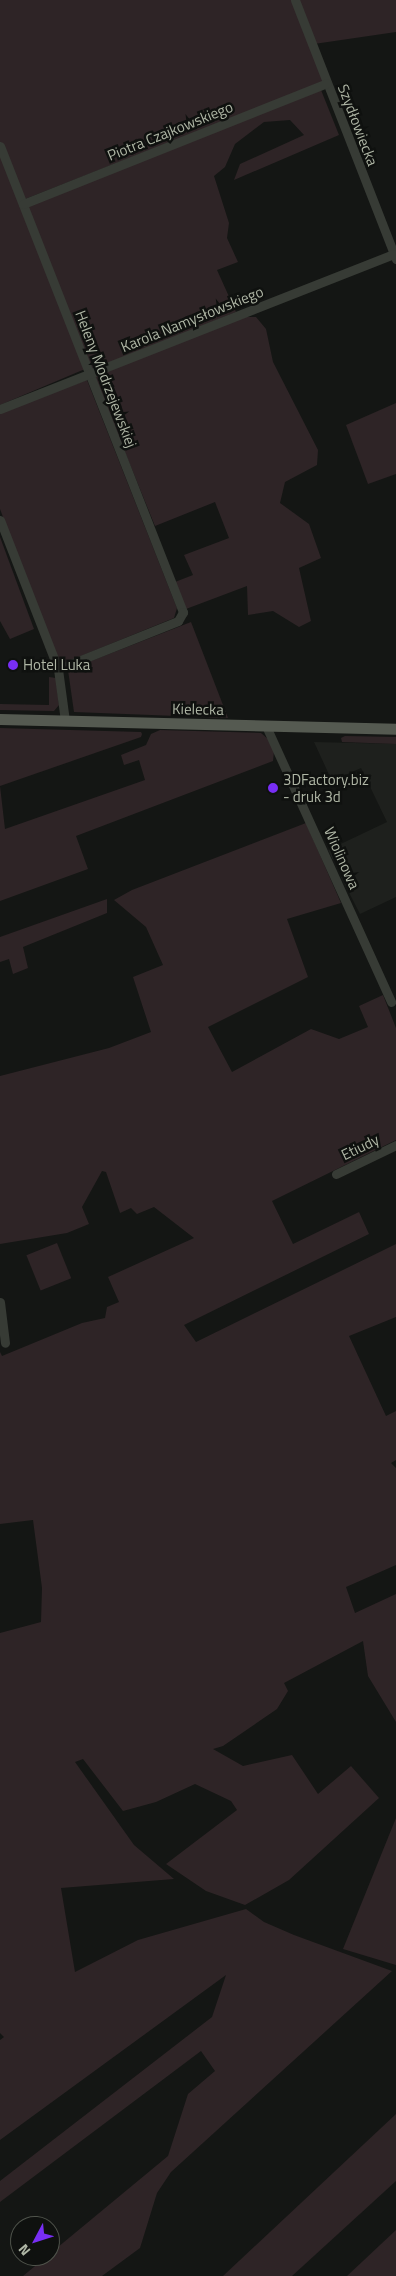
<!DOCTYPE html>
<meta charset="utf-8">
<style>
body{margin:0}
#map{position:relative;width:396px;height:2276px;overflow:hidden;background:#141614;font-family:"Titillium Web",sans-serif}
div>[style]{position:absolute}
.built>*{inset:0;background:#1e201d}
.green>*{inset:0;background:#2e2426;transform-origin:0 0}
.minor>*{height:9px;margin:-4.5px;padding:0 4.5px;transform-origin:4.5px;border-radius:4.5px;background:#373b35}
.major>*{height:11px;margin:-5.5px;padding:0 5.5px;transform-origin:5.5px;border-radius:5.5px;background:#555a51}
.dots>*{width:14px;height:14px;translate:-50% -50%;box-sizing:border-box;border:2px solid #0f110f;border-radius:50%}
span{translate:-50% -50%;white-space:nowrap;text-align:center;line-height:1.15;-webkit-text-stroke:5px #0f110f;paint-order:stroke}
.street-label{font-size:15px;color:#afb6a5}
.poi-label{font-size:15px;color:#afb6a5}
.left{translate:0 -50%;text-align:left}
.north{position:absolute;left:10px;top:2216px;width:50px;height:50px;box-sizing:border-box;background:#0f110f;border:1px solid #4f534b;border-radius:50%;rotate:230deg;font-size:14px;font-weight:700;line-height:20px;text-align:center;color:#afb6a5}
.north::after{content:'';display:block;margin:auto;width:18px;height:22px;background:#782ef4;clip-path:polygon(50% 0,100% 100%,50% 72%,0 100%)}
</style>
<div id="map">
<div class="built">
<i style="clip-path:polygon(314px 742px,396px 744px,396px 897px,360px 914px,341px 877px,346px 877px,341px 863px,332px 859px,328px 850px,387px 822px,361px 768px,332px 781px)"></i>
</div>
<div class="green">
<i style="clip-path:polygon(0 0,396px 0,396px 32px,314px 44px,328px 80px,20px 201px,85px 369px,0 405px)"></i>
<i style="clip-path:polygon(321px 90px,339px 135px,234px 180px,240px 164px,304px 135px,290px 120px,264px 122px,235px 144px,225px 167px,214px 176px,229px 223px,227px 238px,238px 262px,217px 270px,236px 312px,92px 371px,27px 206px)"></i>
<i style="clip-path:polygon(240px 317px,256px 317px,266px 329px,273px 362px,318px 450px,317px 465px,285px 482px,280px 503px,309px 524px,321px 558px,299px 568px,311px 621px,299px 627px,273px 611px,248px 615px,247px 586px,186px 609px,175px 582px,193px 575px,184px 555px,229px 538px,215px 502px,155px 526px,94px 376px)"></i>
<i style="clip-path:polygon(87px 380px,177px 608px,174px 618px,59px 665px,0 509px,0 412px)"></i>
<i style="clip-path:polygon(396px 403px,396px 474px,368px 484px,346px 425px)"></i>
<i style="clip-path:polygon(0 537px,34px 629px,10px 639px,0 621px)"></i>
<i style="clip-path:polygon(191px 622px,228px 718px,74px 712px,68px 670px)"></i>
<i style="clip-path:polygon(49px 677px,56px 678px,59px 705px,54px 711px,0 710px,0 704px,49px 705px)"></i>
<i style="clip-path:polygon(0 728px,141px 732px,142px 734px,141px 737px,0 786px)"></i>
<i style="clip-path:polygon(160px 730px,261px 733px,268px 739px,274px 751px,273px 761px,76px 836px,88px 869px,0 901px,0 786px,5px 829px,145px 780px,139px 760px,124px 765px,121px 755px,146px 745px,151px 734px)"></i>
<i style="clip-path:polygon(345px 736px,396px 737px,396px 744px,342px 742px,341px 738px)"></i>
<i style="clip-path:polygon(306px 823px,341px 903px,287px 919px,308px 977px,208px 1027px,232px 1072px,311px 1029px,339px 1039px,368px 1027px,359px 1006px,383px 995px,396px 1028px,396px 1140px,272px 1201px,293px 1244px,359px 1212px,369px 1234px,184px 1325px,196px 1342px,396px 1244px,396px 1317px,349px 1336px,386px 1416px,396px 1411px,396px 1460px,391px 1463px,396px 1468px,396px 1565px,346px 1587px,355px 1613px,396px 1594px,396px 1722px,368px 1676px,363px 1641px,284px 1683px,288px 1691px,277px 1709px,223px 1746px,213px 1749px,243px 1766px,292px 1755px,318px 1794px,351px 1766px,379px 1798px,289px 1880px,245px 1905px,206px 1891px,166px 1864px,237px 1810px,231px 1801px,195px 1784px,156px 1802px,123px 1811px,83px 1759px,75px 1762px,134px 1845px,174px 1879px,61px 1888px,75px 1972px,138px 1940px,246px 1909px,264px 1922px,294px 1935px,392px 1971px,171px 2172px,157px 2193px,140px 2248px,102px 2276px,23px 2276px,168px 2156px,188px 2094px,215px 2071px,201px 2051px,0 2202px,0 2181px,212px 2017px,226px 1975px,0 2140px,0 2040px,4px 2037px,0 2033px,0 1633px,41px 1622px,42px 1588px,33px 1520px,0 1524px,0 1352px,2px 1356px,82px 1323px,105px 1318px,107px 1307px,119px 1302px,108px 1277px,194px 1238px,154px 1207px,137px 1214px,131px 1208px,120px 1213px,106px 1172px,102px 1171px,82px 1207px,89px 1224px,67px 1233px,0 1244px,0 1076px,109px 1048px,151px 1032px,133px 977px,163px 965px,146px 927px,114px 900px,132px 890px)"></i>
<i style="clip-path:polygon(107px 899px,107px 913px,23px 947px,28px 968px,13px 974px,9px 959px,0 962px,0 937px)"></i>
<i style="left:57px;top:1243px;width:38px;height:33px;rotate:68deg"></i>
<i style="clip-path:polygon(396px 1818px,396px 1965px,343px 1949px)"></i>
<i style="clip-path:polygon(396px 2114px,396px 2181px,292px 2276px,223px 2276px)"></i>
<i style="clip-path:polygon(396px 2230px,396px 2276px,347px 2276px)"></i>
</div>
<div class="minor">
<i style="left:295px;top:0;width:278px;rotate:68.7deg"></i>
<i style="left:0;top:146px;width:501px;rotate:68.56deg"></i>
<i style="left:183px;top:612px;width:10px;rotate:119deg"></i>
<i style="left:178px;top:621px;width:129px;rotate:158.2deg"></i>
<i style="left:23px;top:204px;width:327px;rotate:-21.7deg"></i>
<i style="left:0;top:409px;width:423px;rotate:-21.5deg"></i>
<i style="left:0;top:520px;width:160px;rotate:68.7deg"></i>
<i style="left:58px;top:669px;width:52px;rotate:82.3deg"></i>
<i style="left:266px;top:726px;width:303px;rotate:65.6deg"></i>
<i style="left:336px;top:1174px;width:67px;rotate:-25.8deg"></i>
<i style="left:0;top:1302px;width:41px;rotate:83deg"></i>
</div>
<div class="major">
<i style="left:0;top:719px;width:396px;rotate:1.4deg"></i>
</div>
<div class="dots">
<i style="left:13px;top:665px;background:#782ef4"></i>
<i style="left:273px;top:788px;background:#782ef4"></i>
</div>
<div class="street-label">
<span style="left:358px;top:125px;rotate:69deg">Szydłowiecka</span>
<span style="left:170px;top:131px;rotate:-22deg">Piotra Czajkowskiego</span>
<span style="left:192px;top:319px;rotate:-22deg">Karola Namysłowskiego</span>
<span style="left:106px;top:379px;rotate:69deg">Heleny Modrzejewskiej</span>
<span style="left:198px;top:709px;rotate:1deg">Kielecka</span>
<span style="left:342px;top:858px;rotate:66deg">Wiolinowa</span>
<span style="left:360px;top:1147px;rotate:-26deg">Etiudy</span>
</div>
<div class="poi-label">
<span class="left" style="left:23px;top:665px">Hotel Luka</span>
<span class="left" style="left:283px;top:788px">3DFactory.biz<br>- druk 3d</span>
</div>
<div class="north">N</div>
</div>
